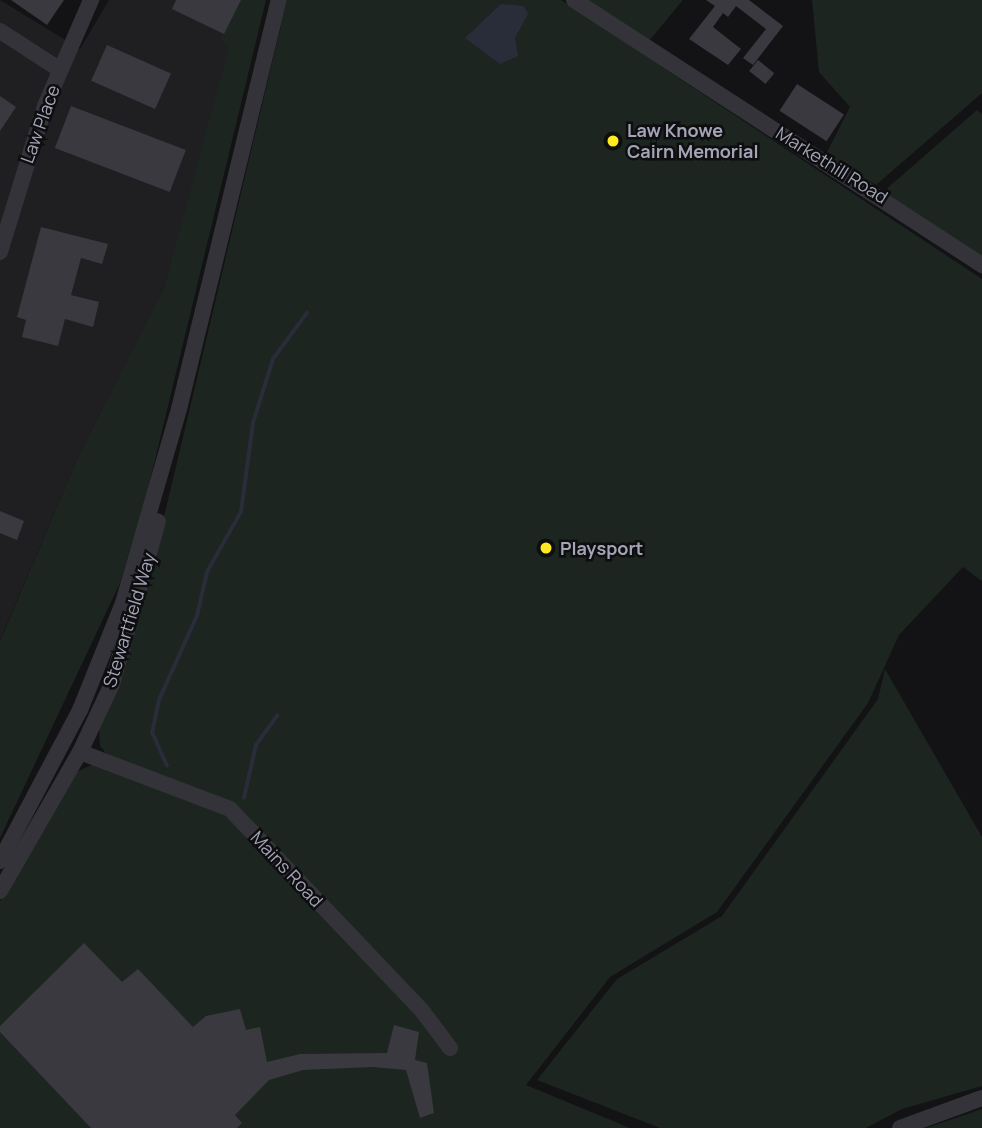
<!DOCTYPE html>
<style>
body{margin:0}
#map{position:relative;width:982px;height:1128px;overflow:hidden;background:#131315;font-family:Manrope,sans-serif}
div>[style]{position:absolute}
.built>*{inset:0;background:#1f1f22}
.green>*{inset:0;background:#1c251f}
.water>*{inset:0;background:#282d39}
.stream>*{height:3.5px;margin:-1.75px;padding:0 1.75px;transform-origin:1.75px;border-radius:1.75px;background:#282d39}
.building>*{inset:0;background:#3a3940;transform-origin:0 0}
.minor>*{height:16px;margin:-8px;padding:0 8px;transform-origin:8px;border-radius:8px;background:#34333a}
.dots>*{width:19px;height:19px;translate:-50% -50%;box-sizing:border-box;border:4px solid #0e0e10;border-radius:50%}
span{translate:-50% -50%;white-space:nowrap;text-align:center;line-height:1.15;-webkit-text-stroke:5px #0e0e10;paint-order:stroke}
.street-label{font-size:18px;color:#a3a4b6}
.poi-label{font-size:18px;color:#a3a4b6;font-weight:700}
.left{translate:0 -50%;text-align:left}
</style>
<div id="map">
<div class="built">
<i style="clip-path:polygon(0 0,80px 49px,109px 0,243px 0,164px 287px,78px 457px,0 640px)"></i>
</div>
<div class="green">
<i style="clip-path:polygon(238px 0,266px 0,147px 493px,120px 583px,0 838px,0 641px,78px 457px,164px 287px,229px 47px,221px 40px)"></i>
<i style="clip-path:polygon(287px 0,561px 0,982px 279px,982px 581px,963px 567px,899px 635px,868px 703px,717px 912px,610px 977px,526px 1085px,630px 1128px,0 1128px,0 901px,74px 773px,109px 757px,100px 746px,99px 728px,144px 601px)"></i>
<i style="clip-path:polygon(586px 0,683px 0,649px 41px)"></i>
<i style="clip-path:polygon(812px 0,982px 0,982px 93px,876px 185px,825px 156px,850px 107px,819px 72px)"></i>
<i style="clip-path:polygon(977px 110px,982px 114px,982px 257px,883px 192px)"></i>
<i style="clip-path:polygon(885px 669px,982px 837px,982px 1086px,902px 1109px,866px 1128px,660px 1128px,537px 1080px,617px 979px,722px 916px,878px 699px)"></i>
<i style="clip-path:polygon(982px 1109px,982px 1128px,926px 1128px)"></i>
</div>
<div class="water">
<i style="clip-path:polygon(501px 4px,524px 6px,528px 14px,515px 38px,518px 56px,500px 64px,465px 38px)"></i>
</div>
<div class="stream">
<i style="left:167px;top:766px;width:36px;rotate:-114deg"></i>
<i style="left:152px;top:733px;width:34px;rotate:-78deg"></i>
<i style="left:159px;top:700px;width:92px;rotate:-65.7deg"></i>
<i style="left:197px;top:616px;width:45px;rotate:-77.2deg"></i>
<i style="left:207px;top:572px;width:69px;rotate:-60.5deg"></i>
<i style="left:241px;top:512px;width:90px;rotate:-82.3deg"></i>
<i style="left:253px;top:423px;width:67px;rotate:-72.6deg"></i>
<i style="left:273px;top:359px;width:57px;rotate:-53.5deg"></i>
<i style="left:244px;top:798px;width:54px;rotate:-77.2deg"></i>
<i style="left:256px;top:745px;width:36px;rotate:-54deg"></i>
</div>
<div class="building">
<i style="clip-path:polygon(11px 0,64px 0,47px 25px)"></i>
<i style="clip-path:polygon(176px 0,241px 0,224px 34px,172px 9px)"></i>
<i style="clip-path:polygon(706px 0,749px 0,783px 26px,753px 65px,743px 58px,766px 29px,736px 6px,728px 17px,723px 13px,713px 27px,741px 49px,728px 65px,689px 39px,715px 6px)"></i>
<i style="left:107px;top:45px;width:70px;height:39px;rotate:24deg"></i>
<i style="left:758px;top:60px;width:21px;height:14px;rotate:39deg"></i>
<i style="left:797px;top:84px;width:56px;height:32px;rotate:33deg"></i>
<i style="clip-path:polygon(0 96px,16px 107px,0 131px)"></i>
<i style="left:71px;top:106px;width:123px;height:45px;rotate:21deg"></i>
<i style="clip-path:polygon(41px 227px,108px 244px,102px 264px,81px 258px,71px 295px,99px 302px,93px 327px,65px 319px,58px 346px,22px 337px,26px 320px,17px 317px)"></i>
<i style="clip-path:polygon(0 511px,24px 521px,17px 540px,0 533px)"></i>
<i style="clip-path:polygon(84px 943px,122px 982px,138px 969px,193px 1027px,206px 1016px,240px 1009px,246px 1030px,260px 1027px,267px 1062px,300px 1054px,387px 1053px,394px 1025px,419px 1032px,415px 1060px,427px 1063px,434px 1113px,420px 1118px,406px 1070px,373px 1067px,303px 1070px,269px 1080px,235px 1115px,242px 1123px,237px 1128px,91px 1128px,0 1032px,0 1026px)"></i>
</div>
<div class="minor">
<i style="left:574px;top:0;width:487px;rotate:33deg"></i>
<i style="left:0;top:31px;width:70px;rotate:32.8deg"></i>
<i style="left:0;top:252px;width:153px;rotate:-72.9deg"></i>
<i style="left:45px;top:106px;width:116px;rotate:-66.5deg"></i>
<i style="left:80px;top:752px;width:160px;rotate:20.8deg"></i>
<i style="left:230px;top:809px;width:280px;rotate:46.4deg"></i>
<i style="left:423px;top:1012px;width:45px;rotate:53.1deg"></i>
<i style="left:0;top:861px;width:171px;rotate:-62.1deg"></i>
<i style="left:80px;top:710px;width:115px;rotate:-68.1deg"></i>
<i style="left:123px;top:603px;width:202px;rotate:-73.9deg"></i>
<i style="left:179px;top:409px;width:421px;rotate:-76.3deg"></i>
<i style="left:0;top:891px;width:160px;rotate:-60.1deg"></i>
<i style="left:80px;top:752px;width:75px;rotate:-64.8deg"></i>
<i style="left:112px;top:684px;width:169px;rotate:-74.2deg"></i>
<i style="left:900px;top:1128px;width:87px;rotate:-20.1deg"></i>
</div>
<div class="dots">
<i style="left:613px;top:141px;background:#ffe920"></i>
<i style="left:546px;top:548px;background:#ffe920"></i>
</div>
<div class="street-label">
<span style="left:40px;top:124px;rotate:-70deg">Law Place</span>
<span style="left:832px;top:165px;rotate:32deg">Markethill Road</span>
<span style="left:129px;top:620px;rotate:-73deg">Stewartfield Way</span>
<span style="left:287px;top:869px;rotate:47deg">Mains Road</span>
</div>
<div class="poi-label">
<span class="left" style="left:627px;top:141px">Law Knowe<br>Cairn Memorial</span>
<span class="left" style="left:560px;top:548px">Playsport</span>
</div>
</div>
